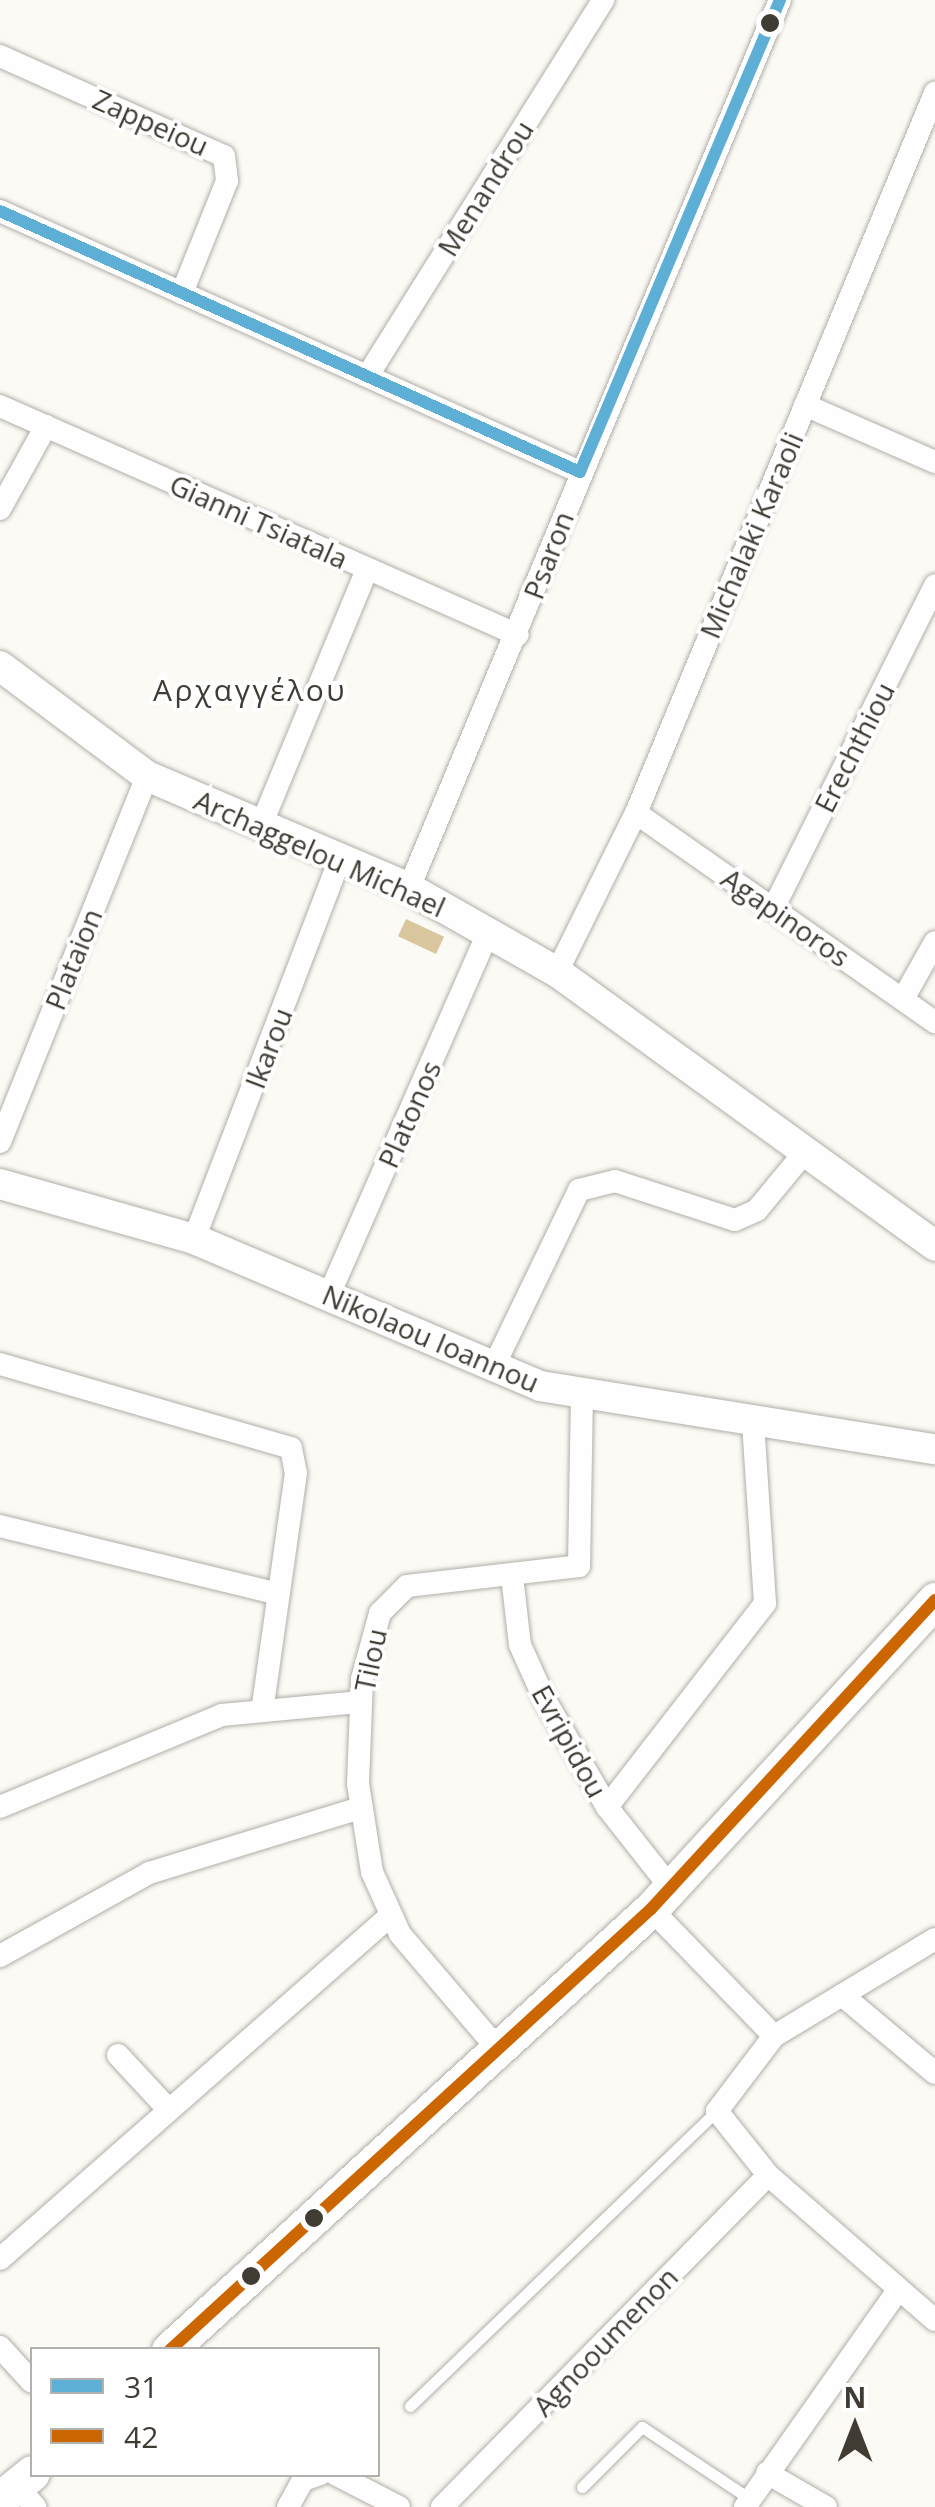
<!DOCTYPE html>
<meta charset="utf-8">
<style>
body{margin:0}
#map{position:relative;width:935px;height:2507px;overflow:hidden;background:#fcfaf5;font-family:"Open Sans",sans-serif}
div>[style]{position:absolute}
.water>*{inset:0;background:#dac69e;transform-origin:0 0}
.roads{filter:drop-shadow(0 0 2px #b1aea8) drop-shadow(0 0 2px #b1aea8)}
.lane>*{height:11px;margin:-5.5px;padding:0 5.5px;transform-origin:5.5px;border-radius:5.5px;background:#fffefe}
.street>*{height:22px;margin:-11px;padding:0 11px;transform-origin:11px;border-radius:11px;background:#fffefe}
.secondary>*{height:30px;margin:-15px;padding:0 15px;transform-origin:15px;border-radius:15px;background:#fffefe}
.primary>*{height:35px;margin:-17.5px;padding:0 17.5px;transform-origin:17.5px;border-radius:17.5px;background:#fffefe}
.bus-1>*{height:12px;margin:-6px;padding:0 6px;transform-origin:6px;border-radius:6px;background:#5eafd6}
.bus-2>*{height:12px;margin:-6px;padding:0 6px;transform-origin:6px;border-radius:6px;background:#c60}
.dots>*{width:28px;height:28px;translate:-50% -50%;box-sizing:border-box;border:5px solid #fff;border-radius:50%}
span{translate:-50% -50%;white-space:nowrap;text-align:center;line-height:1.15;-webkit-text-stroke:8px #fff;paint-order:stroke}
.street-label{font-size:28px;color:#403b33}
.neighbourhood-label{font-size:30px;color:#403b33;letter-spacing:2.5px}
.legend{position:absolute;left:30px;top:2347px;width:350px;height:130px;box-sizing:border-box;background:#fff;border:2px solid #b3b1ad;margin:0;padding:12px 18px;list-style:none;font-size:30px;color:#403b33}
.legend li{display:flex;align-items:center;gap:20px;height:50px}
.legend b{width:50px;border:2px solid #b3b1ad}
.north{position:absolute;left:805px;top:2377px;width:100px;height:100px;-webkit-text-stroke:8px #fff;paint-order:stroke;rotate:0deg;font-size:28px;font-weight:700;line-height:40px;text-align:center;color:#403b33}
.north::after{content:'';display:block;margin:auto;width:35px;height:45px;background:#403b33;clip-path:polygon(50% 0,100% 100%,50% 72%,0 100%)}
</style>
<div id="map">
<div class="water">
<i style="left:406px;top:919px;width:42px;height:19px;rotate:25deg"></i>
</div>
<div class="roads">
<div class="lane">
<i style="left:410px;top:2406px;width:426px;rotate:-43.9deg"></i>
<i style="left:582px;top:2487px;width:85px;rotate:-45deg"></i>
<i style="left:642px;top:2427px;width:130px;rotate:33.7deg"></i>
</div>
<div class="street">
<i style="left:0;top:56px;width:245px;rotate:24.1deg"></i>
<i style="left:224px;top:156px;width:25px;rotate:83deg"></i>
<i style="left:227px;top:181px;width:121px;rotate:111.9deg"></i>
<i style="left:0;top:211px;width:636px;rotate:24.23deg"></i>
<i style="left:368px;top:375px;width:443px;rotate:-57.9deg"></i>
<i style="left:805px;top:405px;width:142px;rotate:23.7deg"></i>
<i style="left:0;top:406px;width:566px;rotate:23.85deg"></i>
<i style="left:0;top:509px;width:95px;rotate:-61deg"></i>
<i style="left:636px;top:813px;width:365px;rotate:35deg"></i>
<i style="left:262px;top:823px;width:275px;rotate:-67.5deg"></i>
<i style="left:409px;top:888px;width:962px;rotate:-67.33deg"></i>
<i style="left:773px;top:909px;width:362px;rotate:-63.4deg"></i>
<i style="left:557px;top:972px;width:178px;rotate:-63.6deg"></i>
<i style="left:636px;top:813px;width:780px;rotate:-67.45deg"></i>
<i style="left:903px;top:999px;width:65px;rotate:-60.7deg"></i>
<i style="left:0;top:1142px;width:394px;rotate:-68.1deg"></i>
<i style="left:194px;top:1239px;width:409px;rotate:-69deg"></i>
<i style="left:329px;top:1295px;width:395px;rotate:-66.3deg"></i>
<i style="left:0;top:1364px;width:303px;rotate:16.1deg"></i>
<i style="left:291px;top:1448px;width:25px;rotate:79deg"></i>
<i style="left:296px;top:1473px;width:234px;rotate:98.1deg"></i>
<i style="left:493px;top:1368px;width:198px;rotate:-64.2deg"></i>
<i style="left:579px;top:1190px;width:37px;rotate:-14deg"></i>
<i style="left:615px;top:1181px;width:126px;rotate:18deg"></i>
<i style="left:735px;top:1220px;width:24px;rotate:-24deg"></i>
<i style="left:757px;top:1210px;width:74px;rotate:-50.5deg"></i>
<i style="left:0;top:1526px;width:286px;rotate:13.7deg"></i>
<i style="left:512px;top:1576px;width:69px;rotate:83.4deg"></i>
<i style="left:520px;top:1645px;width:60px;rotate:65.6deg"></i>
<i style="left:545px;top:1700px;width:124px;rotate:59.9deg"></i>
<i style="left:607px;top:1807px;width:103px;rotate:51.7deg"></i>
<i style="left:0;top:1807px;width:240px;rotate:-22.5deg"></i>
<i style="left:222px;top:1715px;width:139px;rotate:-5.4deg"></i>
<i style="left:607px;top:1807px;width:258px;rotate:-52.2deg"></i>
<i style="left:765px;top:1603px;width:181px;rotate:-93.8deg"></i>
<i style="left:651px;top:1909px;width:177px;rotate:45.9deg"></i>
<i style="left:935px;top:1939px;width:188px;rotate:148.9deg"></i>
<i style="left:774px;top:2036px;width:94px;rotate:127.2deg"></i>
<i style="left:717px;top:2111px;width:82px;rotate:51.4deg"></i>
<i style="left:768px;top:2175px;width:221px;rotate:41deg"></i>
<i style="left:0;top:1956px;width:171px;rotate:-29.1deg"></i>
<i style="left:149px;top:1873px;width:221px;rotate:-17.1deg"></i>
<i style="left:842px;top:1995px;width:121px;rotate:40deg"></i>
<i style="left:497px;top:2048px;width:150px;rotate:-130.4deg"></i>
<i style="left:400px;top:1934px;width:68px;rotate:-114.3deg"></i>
<i style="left:372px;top:1872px;width:89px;rotate:-99deg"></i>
<i style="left:358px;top:1784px;width:105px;rotate:-87.8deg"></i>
<i style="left:362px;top:1679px;width:68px;rotate:-74.7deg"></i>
<i style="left:380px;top:1613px;width:38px;rotate:-45deg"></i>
<i style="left:407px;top:1586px;width:173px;rotate:-6.6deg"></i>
<i style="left:579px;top:1566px;width:170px;rotate:-89deg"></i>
<i style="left:118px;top:2055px;width:75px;rotate:47.2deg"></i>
<i style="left:0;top:2259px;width:519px;rotate:-41.33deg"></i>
<i style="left:0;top:2347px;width:47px;rotate:47.6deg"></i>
<i style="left:767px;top:2473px;width:68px;rotate:30deg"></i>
<i style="left:335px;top:2474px;width:72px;rotate:27.3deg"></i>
<i style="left:17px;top:2486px;width:28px;rotate:49deg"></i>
<i style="left:288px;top:2507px;width:31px;rotate:-61deg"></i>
<i style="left:303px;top:2480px;width:18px;rotate:-19deg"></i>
<i style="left:442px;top:2507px;width:465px;rotate:-45.5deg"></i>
<i style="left:745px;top:2507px;width:261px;rotate:-54.8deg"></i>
</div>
<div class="secondary">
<i style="left:0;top:666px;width:184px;rotate:36.8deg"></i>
<i style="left:147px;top:776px;width:285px;rotate:23.1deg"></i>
<i style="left:409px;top:888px;width:170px;rotate:29.6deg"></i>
<i style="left:557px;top:972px;width:467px;rotate:35.9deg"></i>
<i style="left:0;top:1184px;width:202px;rotate:15.8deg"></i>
<i style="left:194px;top:1239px;width:376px;rotate:23deg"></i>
<i style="left:540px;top:1386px;width:400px;rotate:9.1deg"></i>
</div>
<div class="primary">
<i style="left:169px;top:2350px;width:653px;rotate:-42.46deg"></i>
<i style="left:651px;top:1909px;width:420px;rotate:-47.4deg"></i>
<i style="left:0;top:2499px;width:41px;rotate:-39.1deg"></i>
</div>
</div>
<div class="bus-1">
<i style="left:0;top:211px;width:636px;rotate:24.23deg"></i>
<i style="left:580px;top:472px;width:513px;rotate:-67.04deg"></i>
</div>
<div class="bus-2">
<i style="left:170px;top:2350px;width:653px;rotate:-42.52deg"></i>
<i style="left:651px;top:1909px;width:420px;rotate:-47.4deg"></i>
</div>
<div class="dots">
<i style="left:770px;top:23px;background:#403b33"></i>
<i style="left:314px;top:2218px;background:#403b33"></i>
<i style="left:251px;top:2276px;background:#403b33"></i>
</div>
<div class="street-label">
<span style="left:151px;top:122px;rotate:24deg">Zappeiou</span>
<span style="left:485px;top:188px;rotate:-58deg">Menandrou</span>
<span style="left:259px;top:521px;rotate:24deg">Gianni Tsiatala</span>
<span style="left:751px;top:535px;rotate:-67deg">Michalaki Karaoli</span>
<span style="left:548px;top:555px;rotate:-69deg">Psaron</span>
<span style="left:854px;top:747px;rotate:-63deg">Erechthiou</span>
<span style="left:320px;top:853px;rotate:24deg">Archaggelou Michael</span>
<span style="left:786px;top:917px;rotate:35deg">Agapinoros</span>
<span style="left:73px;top:959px;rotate:-68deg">Plataion</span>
<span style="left:268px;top:1048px;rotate:-69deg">Ikarou</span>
<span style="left:409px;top:1114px;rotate:-66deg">Platonos</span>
<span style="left:431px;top:1338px;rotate:23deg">Nikolaou Ioannou</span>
<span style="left:370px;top:1660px;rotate:-78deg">Tilou</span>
<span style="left:570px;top:1741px;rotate:61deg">Evripidou</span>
<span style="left:605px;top:2341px;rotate:-46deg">Agnooumenon</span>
</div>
<div class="neighbourhood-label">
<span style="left:250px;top:690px">Αρχαγγέλου</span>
</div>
<ul class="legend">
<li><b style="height:12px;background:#5eafd6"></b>31</li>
<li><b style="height:12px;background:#c60"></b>42</li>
</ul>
<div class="north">N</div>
</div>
